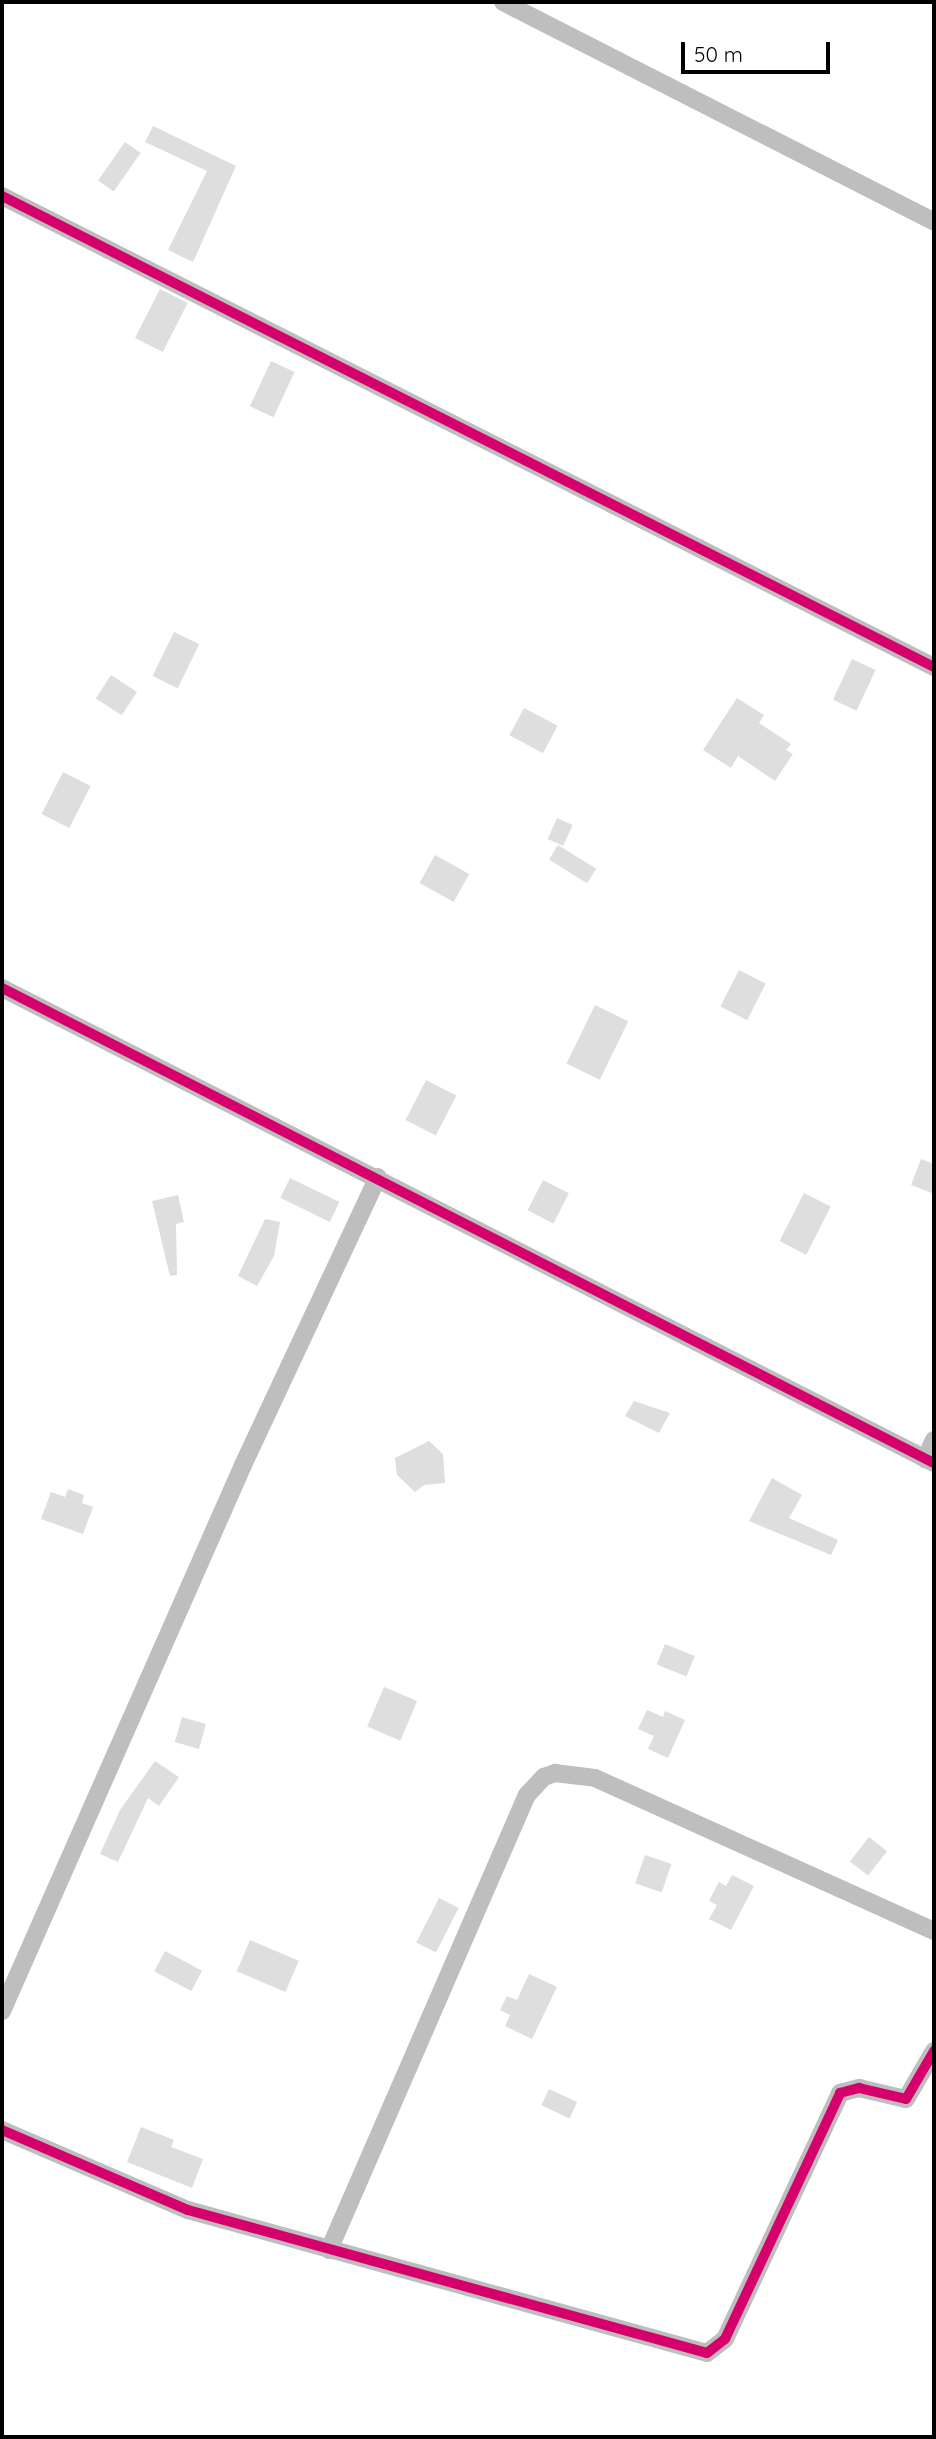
<!DOCTYPE html>
<style>
body{margin:0}
#map{position:relative;width:936px;height:2439px;overflow:hidden;background:#fff;font-family:Quicksand,sans-serif}
div>[style]{position:absolute}
.building>*{inset:0;background:#dedede;transform-origin:0 0}
.street>*{height:18px;margin:-9px;padding:0 9px;transform-origin:9px;border-radius:9px;background:#bebebe}
.cycleway>*{height:10px;margin:-5px;padding:0 5px;transform-origin:5px;border-radius:5px;background:#d6006c}
span{translate:-50% -50%;white-space:nowrap;text-align:center;line-height:1.15;-webkit-text-stroke:6px #fff;paint-order:stroke}
.frame{position:absolute;inset:0;border:4px solid #000;pointer-events:none}
.scale{position:absolute;left:681px;top:42px;width:149px;height:32px;box-sizing:border-box;border:4px solid #000;border-top:0;padding-left:9px;font-size:21px;line-height:24px;white-space:nowrap;color:#000;-webkit-text-stroke:5px #fff;paint-order:stroke}
</style>
<div id="map">
<div class="building">
<i style="clip-path:polygon(153px 126px,236px 166px,193px 262px,168px 250px,207px 171px,145px 142px)"></i>
<i style="left:125px;top:142px;width:19px;height:47px;rotate:35deg"></i>
<i style="left:160px;top:289px;width:31px;height:55px;rotate:27deg"></i>
<i style="left:271px;top:361px;width:26px;height:50px;rotate:25deg"></i>
<i style="left:174px;top:632px;width:28px;height:49px;rotate:26deg"></i>
<i style="left:852px;top:659px;width:26px;height:45px;rotate:25deg"></i>
<i style="left:111px;top:675px;width:31px;height:28px;rotate:33deg"></i>
<i style="clip-path:polygon(737px 698px,764px 715px,759px 723px,791px 744px,786px 750px,793px 754px,775px 781px,738px 756px,731px 768px,703px 750px)"></i>
<i style="left:524px;top:708px;width:38px;height:31px;rotate:28deg"></i>
<i style="left:63px;top:772px;width:31px;height:47px;rotate:27deg"></i>
<i style="left:557px;top:818px;width:17px;height:23px;rotate:24deg"></i>
<i style="left:558px;top:845px;width:45px;height:17px;rotate:32deg"></i>
<i style="left:435px;top:855px;width:39px;height:32px;rotate:29deg"></i>
<i style="left:739px;top:970px;width:30px;height:41px;rotate:27deg"></i>
<i style="left:595px;top:1005px;width:37px;height:65px;rotate:26deg"></i>
<i style="left:426px;top:1080px;width:34px;height:45px;rotate:27deg"></i>
<i style="clip-path:polygon(921px 1159px,934px 1164px,934px 1194px,911px 1185px)"></i>
<i style="left:290px;top:1178px;width:55px;height:22px;rotate:26deg"></i>
<i style="left:543px;top:1180px;width:29px;height:34px;rotate:27deg"></i>
<i style="left:804px;top:1193px;width:30px;height:54px;rotate:27deg"></i>
<i style="clip-path:polygon(178px 1195px,184px 1222px,176px 1224px,177px 1275px,170px 1276px,152px 1201px)"></i>
<i style="clip-path:polygon(265px 1219px,280px 1222px,274px 1256px,257px 1286px,238px 1276px)"></i>
<i style="clip-path:polygon(634px 1401px,670px 1413px,659px 1433px,625px 1416px)"></i>
<i style="clip-path:polygon(429px 1441px,443px 1454px,445px 1483px,424px 1485px,415px 1492px,397px 1475px,395px 1458px)"></i>
<i style="clip-path:polygon(772px 1478px,802px 1495px,789px 1518px,838px 1540px,831px 1555px,749px 1521px)"></i>
<i style="clip-path:polygon(68px 1489px,84px 1495px,82px 1503px,93px 1507px,83px 1534px,41px 1519px,51px 1492px,65px 1497px)"></i>
<i style="left:665px;top:1644px;width:32px;height:22px;rotate:22deg"></i>
<i style="left:384px;top:1687px;width:36px;height:43px;rotate:23deg"></i>
<i style="clip-path:polygon(647px 1710px,663px 1717px,665px 1711px,685px 1720px,668px 1758px,648px 1749px,654px 1736px,638px 1729px)"></i>
<i style="left:182px;top:1717px;width:25px;height:26px;rotate:16deg"></i>
<i style="clip-path:polygon(155px 1761px,179px 1777px,159px 1806px,148px 1798px,118px 1862px,100px 1854px,120px 1810px)"></i>
<i style="left:869px;top:1837px;width:23px;height:31px;rotate:38deg"></i>
<i style="left:645px;top:1855px;width:28px;height:30px;rotate:19deg"></i>
<i style="clip-path:polygon(732px 1875px,754px 1886px,731px 1930px,709px 1919px,717px 1905px,709px 1901px,719px 1882px,726px 1886px)"></i>
<i style="left:439px;top:1898px;width:22px;height:50px;rotate:27deg"></i>
<i style="left:250px;top:1940px;width:53px;height:34px;rotate:23deg"></i>
<i style="left:165px;top:1951px;width:42px;height:23px;rotate:28deg"></i>
<i style="clip-path:polygon(529px 1974px,557px 1987px,532px 2039px,505px 2026px,510px 2015px,500px 2010px,507px 1996px,517px 2000px)"></i>
<i style="left:549px;top:2089px;width:31px;height:18px;rotate:25deg"></i>
<i style="clip-path:polygon(141px 2127px,174px 2140px,171px 2147px,203px 2159px,192px 2188px,127px 2162px)"></i>
</div>
<div class="street">
<i style="left:503px;top:2px;width:484px;rotate:27deg"></i>
<i style="left:2px;top:196px;width:1044px;rotate:26.81deg"></i>
<i style="left:2px;top:988px;width:1046px;rotate:27.01deg"></i>
<i style="left:925px;top:1459px;width:21px;rotate:-65deg"></i>
<i style="left:2px;top:2011px;width:597px;rotate:-66.18deg"></i>
<i style="left:243px;top:1465px;width:318px;rotate:-64.9deg"></i>
<i style="left:2px;top:2130px;width:202px;rotate:23.3deg"></i>
<i style="left:188px;top:2210px;width:538px;rotate:15.4deg"></i>
<i style="left:707px;top:2353px;width:23px;rotate:-38deg"></i>
<i style="left:725px;top:2339px;width:272px;rotate:-64.9deg"></i>
<i style="left:840px;top:2093px;width:20px;rotate:-15deg"></i>
<i style="left:859px;top:2088px;width:48px;rotate:13.2deg"></i>
<i style="left:906px;top:2099px;width:56px;rotate:-59.7deg"></i>
<i style="left:329px;top:2250px;width:496px;rotate:-66.5deg"></i>
<i style="left:527px;top:1795px;width:25px;rotate:-47deg"></i>
<i style="left:544px;top:1777px;width:12px;rotate:-20deg"></i>
<i style="left:555px;top:1773px;width:40px;rotate:7.1deg"></i>
<i style="left:595px;top:1778px;width:372px;rotate:24.3deg"></i>
</div>
<div class="cycleway">
<i style="left:2px;top:196px;width:1044px;rotate:26.81deg"></i>
<i style="left:2px;top:988px;width:1046px;rotate:27.01deg"></i>
<i style="left:2px;top:2130px;width:202px;rotate:23.3deg"></i>
<i style="left:188px;top:2210px;width:538px;rotate:15.4deg"></i>
<i style="left:707px;top:2353px;width:23px;rotate:-38deg"></i>
<i style="left:725px;top:2339px;width:272px;rotate:-64.9deg"></i>
<i style="left:840px;top:2093px;width:20px;rotate:-15deg"></i>
<i style="left:859px;top:2088px;width:48px;rotate:13.2deg"></i>
<i style="left:906px;top:2099px;width:56px;rotate:-59.7deg"></i>
</div>
<div class="frame"></div>
<div class="scale">50 m</div>
</div>
